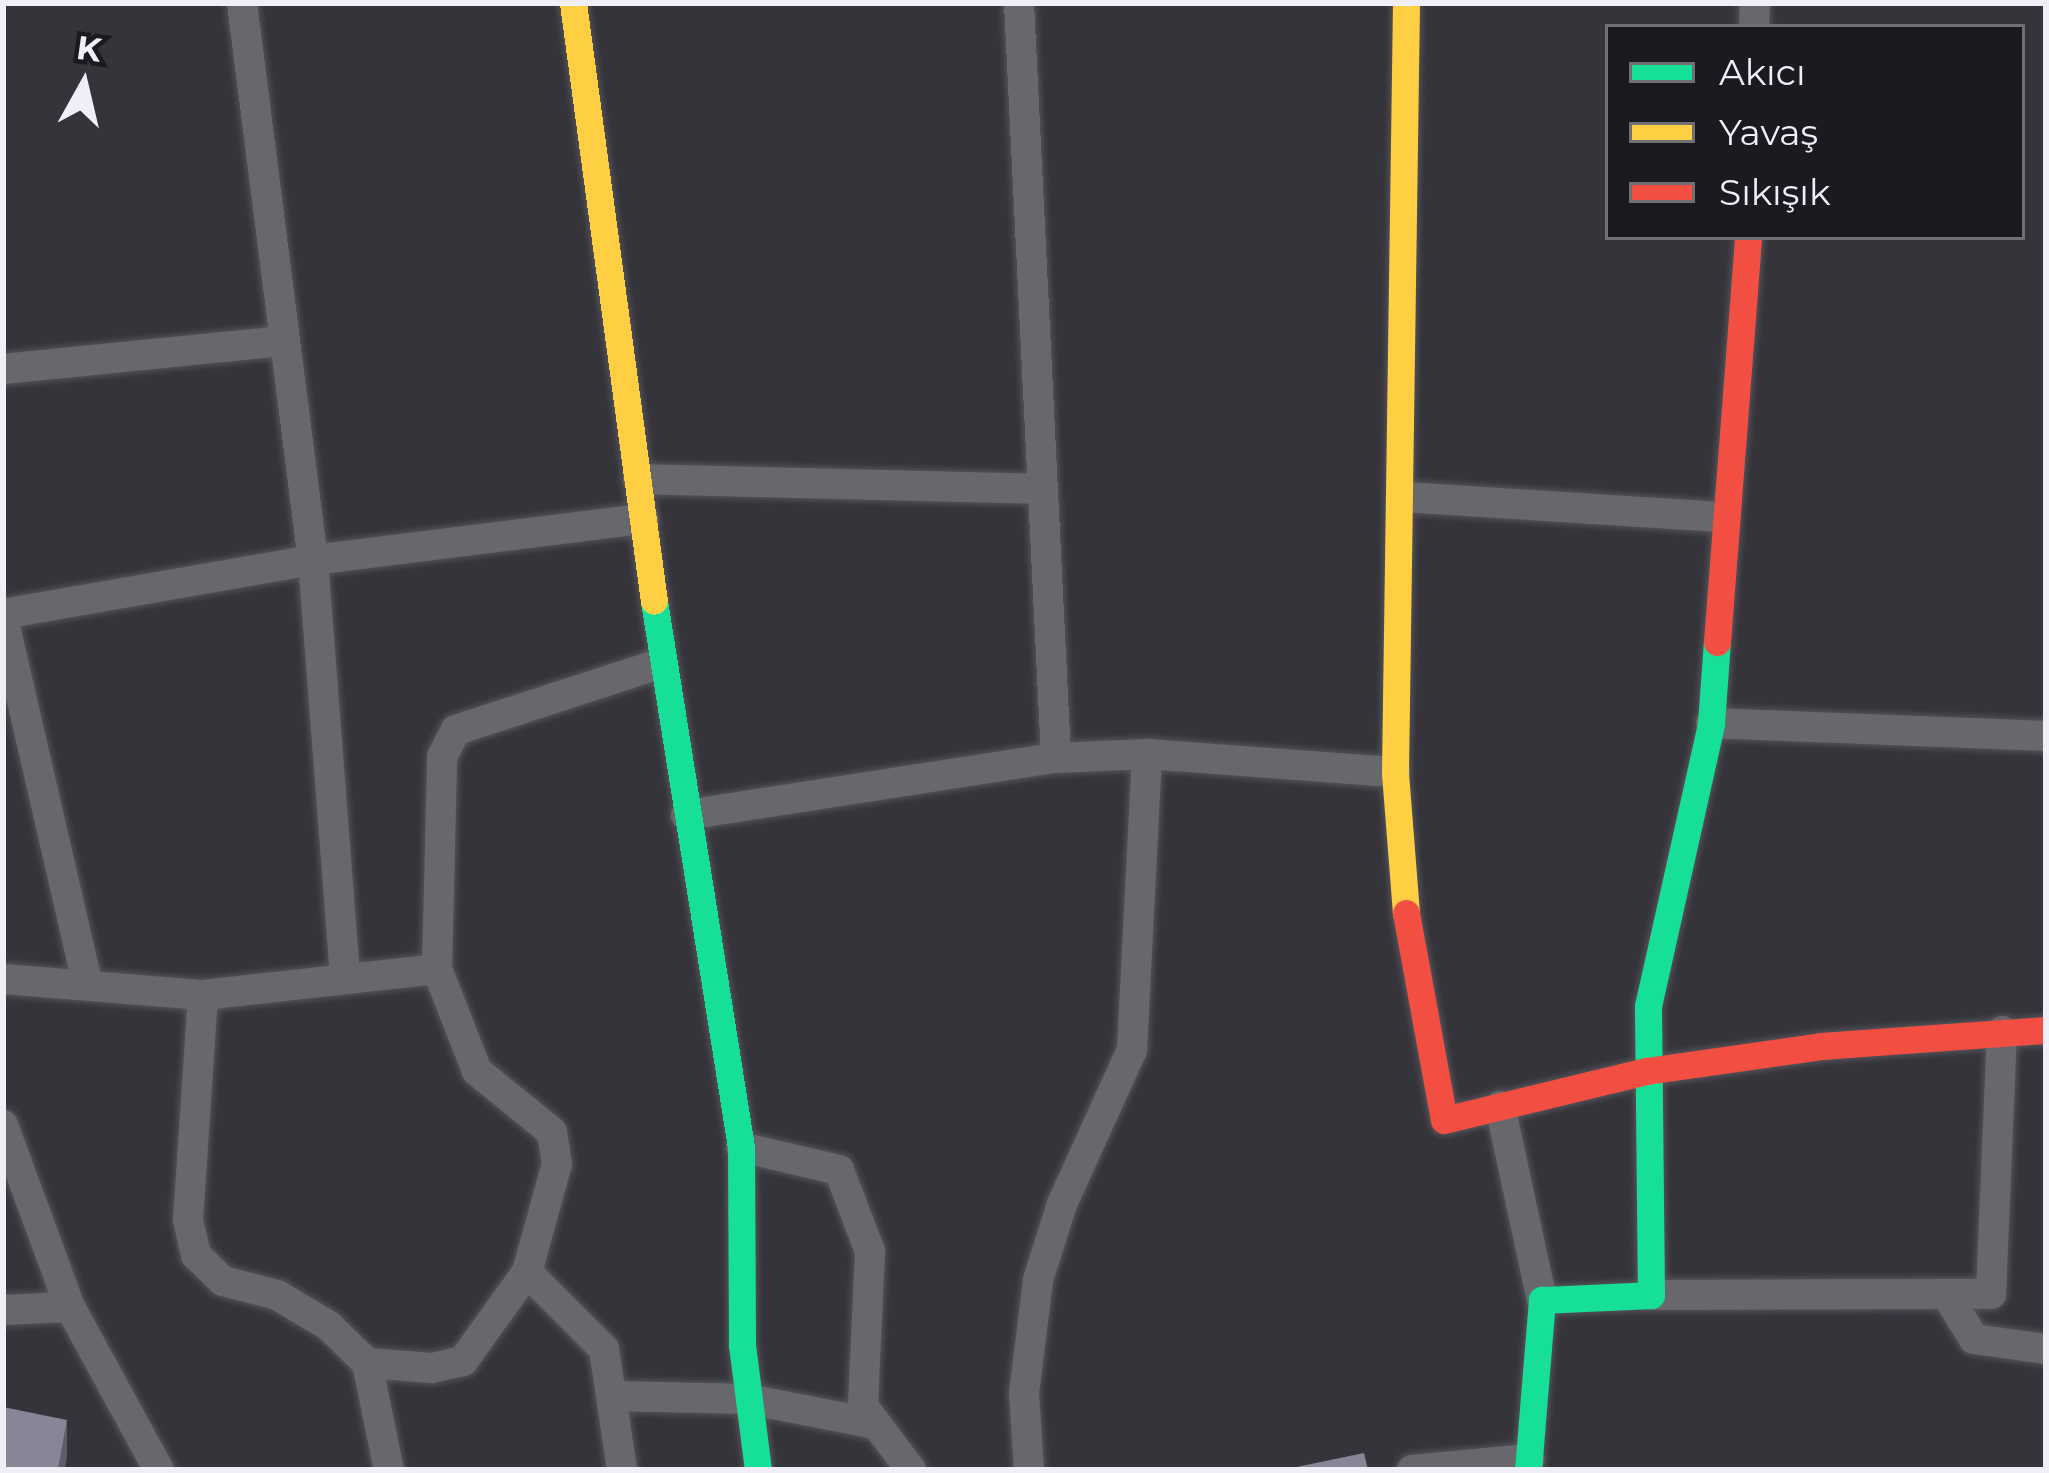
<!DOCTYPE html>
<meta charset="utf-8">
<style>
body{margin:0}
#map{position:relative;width:2049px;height:1473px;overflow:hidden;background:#35343b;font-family:Montserrat,sans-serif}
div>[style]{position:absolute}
.roads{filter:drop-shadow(0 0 3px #545359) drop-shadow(0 0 3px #545359)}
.street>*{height:30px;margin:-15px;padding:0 15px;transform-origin:15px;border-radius:15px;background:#68686c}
.fast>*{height:27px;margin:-13.5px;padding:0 13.5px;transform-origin:13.5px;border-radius:13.5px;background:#16e098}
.slow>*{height:27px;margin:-13.5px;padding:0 13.5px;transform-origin:13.5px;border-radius:13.5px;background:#ffcf43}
.jam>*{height:27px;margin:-13.5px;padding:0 13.5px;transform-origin:13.5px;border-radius:13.5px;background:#f24e42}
.shaded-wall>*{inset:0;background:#605d6a}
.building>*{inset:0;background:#898597}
span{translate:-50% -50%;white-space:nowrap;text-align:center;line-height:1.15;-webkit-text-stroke:12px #1b1a20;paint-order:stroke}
.frame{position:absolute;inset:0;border:6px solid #f0eff7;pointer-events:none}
.legend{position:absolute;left:1605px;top:24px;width:420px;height:216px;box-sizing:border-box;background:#1b1a20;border:3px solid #706f76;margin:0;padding:15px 21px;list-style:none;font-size:36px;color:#f0eff7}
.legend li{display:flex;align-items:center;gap:24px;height:60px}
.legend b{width:60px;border:3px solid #706f76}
.north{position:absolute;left:24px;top:24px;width:120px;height:120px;-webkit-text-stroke:9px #1b1a20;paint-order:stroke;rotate:8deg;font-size:33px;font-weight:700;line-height:48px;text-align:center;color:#f0eff7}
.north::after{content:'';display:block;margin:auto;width:42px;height:54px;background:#f0eff7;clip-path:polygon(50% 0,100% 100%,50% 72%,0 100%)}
</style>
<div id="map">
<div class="roads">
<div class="street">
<i style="left:242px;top:3px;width:562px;rotate:82.74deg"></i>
<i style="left:313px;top:560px;width:419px;rotate:85.6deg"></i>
<i style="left:1019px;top:3px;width:756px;rotate:87.19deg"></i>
<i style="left:1754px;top:27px;width:24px;rotate:-88deg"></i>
<i style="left:3px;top:369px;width:283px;rotate:-5.7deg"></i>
<i style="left:638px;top:479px;width:405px;rotate:1.4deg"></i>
<i style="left:1403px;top:497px;width:323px;rotate:3.6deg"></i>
<i style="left:3px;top:614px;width:315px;rotate:-9.9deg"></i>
<i style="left:313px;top:560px;width:333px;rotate:-7.1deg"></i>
<i style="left:3px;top:618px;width:374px;rotate:77deg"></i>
<i style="left:1711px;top:723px;width:335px;rotate:2.2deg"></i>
<i style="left:686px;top:815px;width:374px;rotate:-8.8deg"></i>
<i style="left:1056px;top:758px;width:91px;rotate:-2.5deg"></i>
<i style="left:1147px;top:754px;width:249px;rotate:4.2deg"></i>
<i style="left:3px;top:979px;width:201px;rotate:4.6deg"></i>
<i style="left:203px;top:995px;width:235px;rotate:-6.3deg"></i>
<i style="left:203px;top:995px;width:225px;rotate:93.8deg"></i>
<i style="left:188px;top:1220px;width:36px;rotate:77deg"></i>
<i style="left:196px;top:1255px;width:37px;rotate:44deg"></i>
<i style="left:223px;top:1281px;width:56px;rotate:14.5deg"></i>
<i style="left:277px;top:1295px;width:61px;rotate:30.8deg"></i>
<i style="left:329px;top:1326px;width:53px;rotate:44.2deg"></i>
<i style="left:367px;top:1363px;width:109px;rotate:78.4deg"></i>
<i style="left:1500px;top:1106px;width:198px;rotate:77.8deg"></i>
<i style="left:3px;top:1125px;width:194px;rotate:69.8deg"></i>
<i style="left:70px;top:1307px;width:186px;rotate:61.4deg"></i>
<i style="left:741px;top:1147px;width:101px;rotate:13.2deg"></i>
<i style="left:839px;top:1170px;width:87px;rotate:69.1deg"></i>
<i style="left:870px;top:1251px;width:155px;rotate:92.6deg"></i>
<i style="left:863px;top:1406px;width:80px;rotate:53.1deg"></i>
<i style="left:527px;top:1272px;width:109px;rotate:45deg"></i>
<i style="left:604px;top:1349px;width:122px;rotate:81.5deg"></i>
<i style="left:1946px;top:1294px;width:53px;rotate:58.1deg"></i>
<i style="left:1974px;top:1339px;width:73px;rotate:7.9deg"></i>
<i style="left:1651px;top:1295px;width:340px;rotate:-0.2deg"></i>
<i style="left:1991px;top:1294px;width:263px;rotate:-87.6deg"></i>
<i style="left:3px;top:1310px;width:67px;rotate:-2.6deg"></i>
<i style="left:367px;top:1363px;width:65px;rotate:4.4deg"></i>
<i style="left:432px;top:1368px;width:32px;rotate:-13deg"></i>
<i style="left:463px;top:1361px;width:110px;rotate:-54.3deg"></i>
<i style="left:527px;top:1272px;width:112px;rotate:-74.5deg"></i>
<i style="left:557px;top:1164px;width:32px;rotate:-99deg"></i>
<i style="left:552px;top:1132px;width:97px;rotate:-140.9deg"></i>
<i style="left:477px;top:1071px;width:110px;rotate:-111.4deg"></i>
<i style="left:437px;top:969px;width:212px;rotate:-88.6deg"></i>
<i style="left:442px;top:757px;width:30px;rotate:-63deg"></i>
<i style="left:456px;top:730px;width:217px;rotate:-18deg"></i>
<i style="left:612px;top:1396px;width:136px;rotate:1.3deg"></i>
<i style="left:748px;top:1399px;width:130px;rotate:11.1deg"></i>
<i style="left:1029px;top:1470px;width:77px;rotate:-93.7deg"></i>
<i style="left:1024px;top:1393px;width:114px;rotate:-82.9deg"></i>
<i style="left:1038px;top:1280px;width:80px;rotate:-72.5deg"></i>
<i style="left:1062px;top:1204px;width:169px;rotate:-65.6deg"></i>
<i style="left:1132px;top:1050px;width:296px;rotate:-87.1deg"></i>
<i style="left:1412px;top:1470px;width:118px;rotate:-5.4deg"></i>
</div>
<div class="fast">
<i style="left:654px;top:601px;width:553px;rotate:80.95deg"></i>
<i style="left:741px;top:1147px;width:198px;rotate:89.7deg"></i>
<i style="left:742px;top:1345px;width:126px;rotate:82.7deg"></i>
<i style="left:1528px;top:1470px;width:171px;rotate:-85.3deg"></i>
<i style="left:1542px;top:1300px;width:109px;rotate:-2.6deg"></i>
<i style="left:1651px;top:1295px;width:289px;rotate:-90.6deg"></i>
<i style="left:1648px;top:1006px;width:290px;rotate:-77.4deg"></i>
<i style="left:1711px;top:723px;width:81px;rotate:-85.8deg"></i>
</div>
<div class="slow">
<i style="left:573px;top:3px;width:603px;rotate:82.29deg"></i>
<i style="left:1406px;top:913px;width:141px;rotate:-94.5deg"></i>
<i style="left:1395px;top:772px;width:769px;rotate:-89.18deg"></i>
</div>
<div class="jam">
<i style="left:1717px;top:642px;width:406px;rotate:-85.6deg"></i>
<i style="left:1406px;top:913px;width:210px;rotate:79.6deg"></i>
<i style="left:1444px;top:1120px;width:208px;rotate:-13.6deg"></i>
<i style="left:1646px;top:1071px;width:177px;rotate:-8.1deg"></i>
<i style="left:1821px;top:1046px;width:226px;rotate:-4.1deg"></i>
</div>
</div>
<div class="shaded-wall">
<i style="clip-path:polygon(67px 1420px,67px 1456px,65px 1470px,58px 1470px)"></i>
</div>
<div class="building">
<i style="clip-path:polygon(3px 1407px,67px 1420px,58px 1470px,3px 1470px)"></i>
<i style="clip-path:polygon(1364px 1453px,1368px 1470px,1282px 1470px)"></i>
</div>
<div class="frame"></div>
<ul class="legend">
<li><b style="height:15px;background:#16e098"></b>Akıcı</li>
<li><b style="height:15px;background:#ffcf43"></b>Yavaş</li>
<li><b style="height:15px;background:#f24e42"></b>Sıkışık</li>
</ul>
<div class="north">K</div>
</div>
